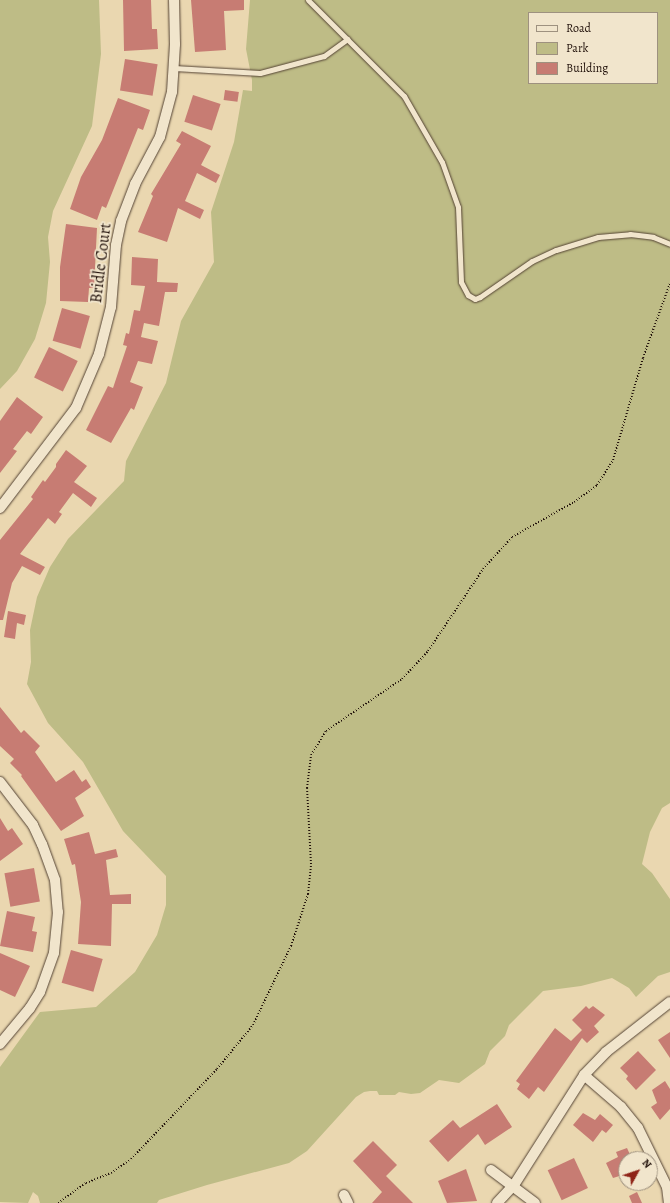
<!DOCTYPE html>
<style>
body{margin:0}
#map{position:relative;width:670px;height:1203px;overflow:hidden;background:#ead7b0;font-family:Alegreya,serif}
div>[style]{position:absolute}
.green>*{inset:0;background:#bebc86}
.building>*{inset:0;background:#c77c73;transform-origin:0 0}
.path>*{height:2px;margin-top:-1px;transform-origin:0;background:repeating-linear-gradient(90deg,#22120b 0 1px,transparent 0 3px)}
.roads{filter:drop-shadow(0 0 1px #544334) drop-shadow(0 0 1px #544334)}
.lane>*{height:5px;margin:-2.5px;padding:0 2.5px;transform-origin:2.5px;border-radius:2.5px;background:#f1e5cc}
.street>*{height:10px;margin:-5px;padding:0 5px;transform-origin:5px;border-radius:5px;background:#f1e5cc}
span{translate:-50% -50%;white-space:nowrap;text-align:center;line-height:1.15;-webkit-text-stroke:3.5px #f1e5cc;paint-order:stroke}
.street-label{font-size:16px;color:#22120b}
.legend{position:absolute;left:528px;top:12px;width:130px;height:72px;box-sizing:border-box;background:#f1e5cc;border:1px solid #9e917f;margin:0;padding:5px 7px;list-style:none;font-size:12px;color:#22120b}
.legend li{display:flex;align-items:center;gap:8px;height:20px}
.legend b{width:20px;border:1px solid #9e917f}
.north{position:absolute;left:618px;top:1151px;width:40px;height:40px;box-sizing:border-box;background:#f1e5cc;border:1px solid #9e917f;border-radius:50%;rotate:50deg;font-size:11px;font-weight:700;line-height:16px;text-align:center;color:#22120b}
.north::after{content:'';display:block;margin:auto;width:14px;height:18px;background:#8f2418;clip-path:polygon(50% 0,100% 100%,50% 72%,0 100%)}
</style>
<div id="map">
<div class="green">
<i style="clip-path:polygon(0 0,99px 0,101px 54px,92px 126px,53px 211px,48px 237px,50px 262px,46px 303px,35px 339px,17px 371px,0 389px)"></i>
<i style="clip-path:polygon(evenodd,250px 0,670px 0,670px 803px,662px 808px,650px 832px,642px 864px,652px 873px,670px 899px,670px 972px,658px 976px,636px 997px,629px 988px,612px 978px,581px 986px,543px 991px,509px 1025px,505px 1036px,490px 1051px,485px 1064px,459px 1083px,439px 1080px,420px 1093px,411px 1094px,399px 1092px,395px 1095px,379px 1095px,377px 1091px,370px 1091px,364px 1092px,356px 1097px,307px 1151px,289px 1163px,207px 1185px,159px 1200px,157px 1203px,40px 1203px,38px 1196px,33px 1192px,28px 1203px,0 1202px,0 1067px,40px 1012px,96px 1007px,135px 972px,157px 935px,166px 905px,166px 876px,123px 831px,83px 762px,48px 723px,27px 684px,31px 662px,30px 630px,37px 597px,50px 567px,68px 539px,124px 481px,126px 461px,166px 383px,181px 321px,214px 262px,211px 212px,234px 142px,243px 90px,252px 91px,252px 80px,246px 49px,250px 0,529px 13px,657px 13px,657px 83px,529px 83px,529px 13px)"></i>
</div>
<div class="building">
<i style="clip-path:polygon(123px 0,151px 0,152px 29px,157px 29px,158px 49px,124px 51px)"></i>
<i style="clip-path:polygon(191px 0,244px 0,244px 10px,224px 11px,226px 50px,195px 52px)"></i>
<i style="left:125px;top:59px;width:33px;height:32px;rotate:9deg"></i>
<i style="left:225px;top:90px;width:14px;height:10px;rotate:8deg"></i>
<i style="left:193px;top:95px;width:29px;height:28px;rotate:18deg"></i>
<i style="clip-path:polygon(118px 98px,150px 110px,143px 130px,138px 128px,106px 208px,102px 206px,97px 220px,70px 209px,81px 177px,102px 140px)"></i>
<i style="clip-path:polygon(182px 131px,211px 146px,201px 165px,220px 175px,216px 183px,197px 173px,185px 201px,204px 210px,200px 219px,178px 208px,167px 242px,138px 232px,153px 196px,151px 194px,181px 144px,176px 141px)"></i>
<i style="clip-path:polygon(66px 224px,97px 228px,94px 288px,89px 288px,88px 302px,60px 301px,60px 267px)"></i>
<i style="clip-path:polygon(132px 257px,158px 259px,157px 282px,178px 283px,177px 292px,165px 292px,159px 326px,144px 323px,141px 337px,158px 341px,152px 364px,138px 361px,130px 382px,143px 387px,134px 410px,131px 408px,111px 443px,86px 430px,108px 386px,113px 388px,127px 346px,123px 345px,126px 333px,129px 334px,134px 310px,140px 311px,145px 286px,131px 285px)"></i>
<i style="left:62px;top:308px;width:29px;height:34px;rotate:16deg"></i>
<i style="left:49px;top:347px;width:32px;height:34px;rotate:26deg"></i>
<i style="clip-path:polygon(17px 397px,43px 417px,31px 434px,27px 431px,13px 449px,17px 451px,0 473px,0 421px)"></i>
<i style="clip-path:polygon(66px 450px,87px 466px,74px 482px,97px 498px,91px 507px,73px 493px,59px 512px,62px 514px,55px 524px,48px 518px,20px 554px,45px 567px,40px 575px,22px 566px,12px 583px,3px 620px,0 620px,0 540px,33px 499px,31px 497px,43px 480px,45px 482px,56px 467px,56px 464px)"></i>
<i style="clip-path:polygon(8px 611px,26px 615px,24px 625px,17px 623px,15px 639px,4px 637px)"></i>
<i style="clip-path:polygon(0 707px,21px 733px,24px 730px,40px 746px,35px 752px,56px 782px,74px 770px,82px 782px,86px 779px,91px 787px,75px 798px,84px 816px,61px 831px,21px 776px,22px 775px,10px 763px,14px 759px,0 746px)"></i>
<i style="clip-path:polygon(0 818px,8px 831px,12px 828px,23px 844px,0 861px)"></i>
<i style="clip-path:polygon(89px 832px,95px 854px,116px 849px,118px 857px,106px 860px,110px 895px,131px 894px,131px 904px,112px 904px,111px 946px,78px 944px,81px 902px,75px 864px,72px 865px,64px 839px)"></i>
<i style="left:34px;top:868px;width:34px;height:30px;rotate:80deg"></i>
<i style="clip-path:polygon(7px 911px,35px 917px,32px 931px,37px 932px,33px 952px,0 946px)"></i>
<i style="left:71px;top:950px;width:33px;height:34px;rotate:16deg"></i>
<i style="clip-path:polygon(0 953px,30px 966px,15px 997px,0 990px)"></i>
<i style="clip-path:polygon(586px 1006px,589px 1009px,593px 1006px,605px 1015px,594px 1026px,599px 1032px,587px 1043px,582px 1038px,544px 1092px,538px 1087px,529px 1099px,517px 1089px,520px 1084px,516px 1081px,555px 1028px,571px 1041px,582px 1030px,572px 1020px)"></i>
<i style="clip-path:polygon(670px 1032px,670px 1058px,658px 1040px)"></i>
<i style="clip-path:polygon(638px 1051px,656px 1070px,636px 1090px,626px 1079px,628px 1076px,620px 1068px)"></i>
<i style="clip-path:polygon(665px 1081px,670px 1089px,670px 1109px,660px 1120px,651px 1107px,657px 1103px,652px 1090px)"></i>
<i style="clip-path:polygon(497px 1104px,512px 1127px,485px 1145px,478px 1134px,448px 1162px,429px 1141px,453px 1120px,460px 1128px)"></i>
<i style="clip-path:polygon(583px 1113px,595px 1120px,600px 1114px,613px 1125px,606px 1133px,602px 1130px,593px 1142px,573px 1125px)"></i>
<i style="clip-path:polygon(373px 1141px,397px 1165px,386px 1176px,413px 1203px,372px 1203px,382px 1192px,353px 1161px)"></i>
<i style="clip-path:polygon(627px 1148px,632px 1159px,626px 1159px,626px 1174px,613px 1178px,606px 1163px,618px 1157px,616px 1152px)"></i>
<i style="left:574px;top:1158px;width:33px;height:29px;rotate:65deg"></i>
<i style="clip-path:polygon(466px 1169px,477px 1201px,447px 1203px,438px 1181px)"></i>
<i style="clip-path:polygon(637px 1192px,642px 1203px,632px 1203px,629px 1196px)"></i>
</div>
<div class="path">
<i style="left:58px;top:1203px;width:34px;rotate:-36deg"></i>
<i style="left:86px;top:1183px;width:27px;rotate:-22deg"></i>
<i style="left:111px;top:1173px;width:24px;rotate:-35deg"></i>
<i style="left:131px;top:1159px;width:124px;rotate:-46.3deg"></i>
<i style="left:217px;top:1069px;width:57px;rotate:-50.7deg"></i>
<i style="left:253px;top:1025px;width:88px;rotate:-64.3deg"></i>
<i style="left:291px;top:946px;width:55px;rotate:-71.9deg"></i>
<i style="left:308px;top:894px;width:30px;rotate:-84deg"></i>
<i style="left:311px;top:864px;width:76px;rotate:-93deg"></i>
<i style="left:307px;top:788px;width:33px;rotate:-83deg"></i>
<i style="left:311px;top:755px;width:28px;rotate:-58deg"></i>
<i style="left:326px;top:731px;width:92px;rotate:-34.4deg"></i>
<i style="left:402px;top:679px;width:38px;rotate:-47deg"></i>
<i style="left:428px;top:651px;width:99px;rotate:-56.1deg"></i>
<i style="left:483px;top:569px;width:43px;rotate:-47.8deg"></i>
<i style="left:512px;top:537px;width:71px;rotate:-29.4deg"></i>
<i style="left:574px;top:502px;width:29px;rotate:-36deg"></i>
<i style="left:597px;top:485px;width:30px;rotate:-57deg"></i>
<i style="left:613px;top:460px;width:106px;rotate:-73.6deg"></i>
<i style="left:643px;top:358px;width:80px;rotate:-70.2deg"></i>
</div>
<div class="roads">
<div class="lane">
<i style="left:308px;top:0;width:136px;rotate:45deg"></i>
<i style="left:404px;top:96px;width:76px;rotate:60.1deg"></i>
<i style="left:442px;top:162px;width:48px;rotate:70.4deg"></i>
<i style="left:458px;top:207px;width:75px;rotate:87.7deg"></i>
<i style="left:461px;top:282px;width:15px;rotate:62deg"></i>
<i style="left:468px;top:295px;width:8px;rotate:30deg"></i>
<i style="left:475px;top:299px;width:5px;rotate:-22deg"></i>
<i style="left:480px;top:297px;width:63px;rotate:-34.7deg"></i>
<i style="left:532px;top:261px;width:26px;rotate:-25deg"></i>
<i style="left:556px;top:250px;width:44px;rotate:-17.2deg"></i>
<i style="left:598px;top:237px;width:32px;rotate:-5deg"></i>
<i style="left:630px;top:234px;width:23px;rotate:7deg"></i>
<i style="left:653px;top:237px;width:18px;rotate:22deg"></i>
<i style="left:174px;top:68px;width:86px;rotate:3.3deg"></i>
<i style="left:260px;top:73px;width:66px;rotate:-14.9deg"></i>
<i style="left:324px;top:56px;width:29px;rotate:-36deg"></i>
</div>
<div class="street">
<i style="left:0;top:508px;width:126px;rotate:-52.8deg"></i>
<i style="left:76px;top:408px;width:59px;rotate:-66.9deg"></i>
<i style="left:99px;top:354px;width:49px;rotate:-75.7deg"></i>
<i style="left:111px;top:307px;width:62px;rotate:-85.4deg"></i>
<i style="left:116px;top:245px;width:25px;rotate:-78deg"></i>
<i style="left:121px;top:221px;width:40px;rotate:-69deg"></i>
<i style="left:135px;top:184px;width:53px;rotate:-62deg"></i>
<i style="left:160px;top:137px;width:47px;rotate:-75.1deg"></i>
<i style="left:172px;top:92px;width:48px;rotate:-86.4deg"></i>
<i style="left:175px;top:44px;width:44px;rotate:-91.3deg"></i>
<i style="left:0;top:782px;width:54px;rotate:52.5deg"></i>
<i style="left:33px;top:825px;width:21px;rotate:65deg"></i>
<i style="left:42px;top:844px;width:38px;rotate:70deg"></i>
<i style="left:55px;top:880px;width:32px;rotate:85deg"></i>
<i style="left:58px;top:912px;width:41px;rotate:95.6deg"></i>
<i style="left:54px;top:953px;width:41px;rotate:109.7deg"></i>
<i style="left:40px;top:992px;width:19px;rotate:122deg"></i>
<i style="left:30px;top:1008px;width:47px;rotate:129.8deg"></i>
<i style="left:584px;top:1075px;width:49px;rotate:40.9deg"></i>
<i style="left:621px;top:1107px;width:27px;rotate:51deg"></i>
<i style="left:638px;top:1128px;width:66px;rotate:63.8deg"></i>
<i style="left:667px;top:1187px;width:16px;rotate:83deg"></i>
<i style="left:491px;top:1170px;width:55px;rotate:36.9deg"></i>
<i style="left:344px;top:1195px;width:9px;rotate:63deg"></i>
<i style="left:497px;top:1203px;width:25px;rotate:-47deg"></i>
<i style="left:514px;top:1185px;width:130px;rotate:-57.5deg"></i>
<i style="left:584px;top:1075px;width:32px;rotate:-46deg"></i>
<i style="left:606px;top:1052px;width:81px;rotate:-38deg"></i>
</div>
</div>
<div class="street-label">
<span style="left:101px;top:263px;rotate:-83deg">Bridle Court</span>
</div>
<ul class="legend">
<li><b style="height:5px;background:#f1e5cc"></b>Road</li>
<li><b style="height:11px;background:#bebc86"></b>Park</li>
<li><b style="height:11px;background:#c77c73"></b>Building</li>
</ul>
<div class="north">N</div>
</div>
